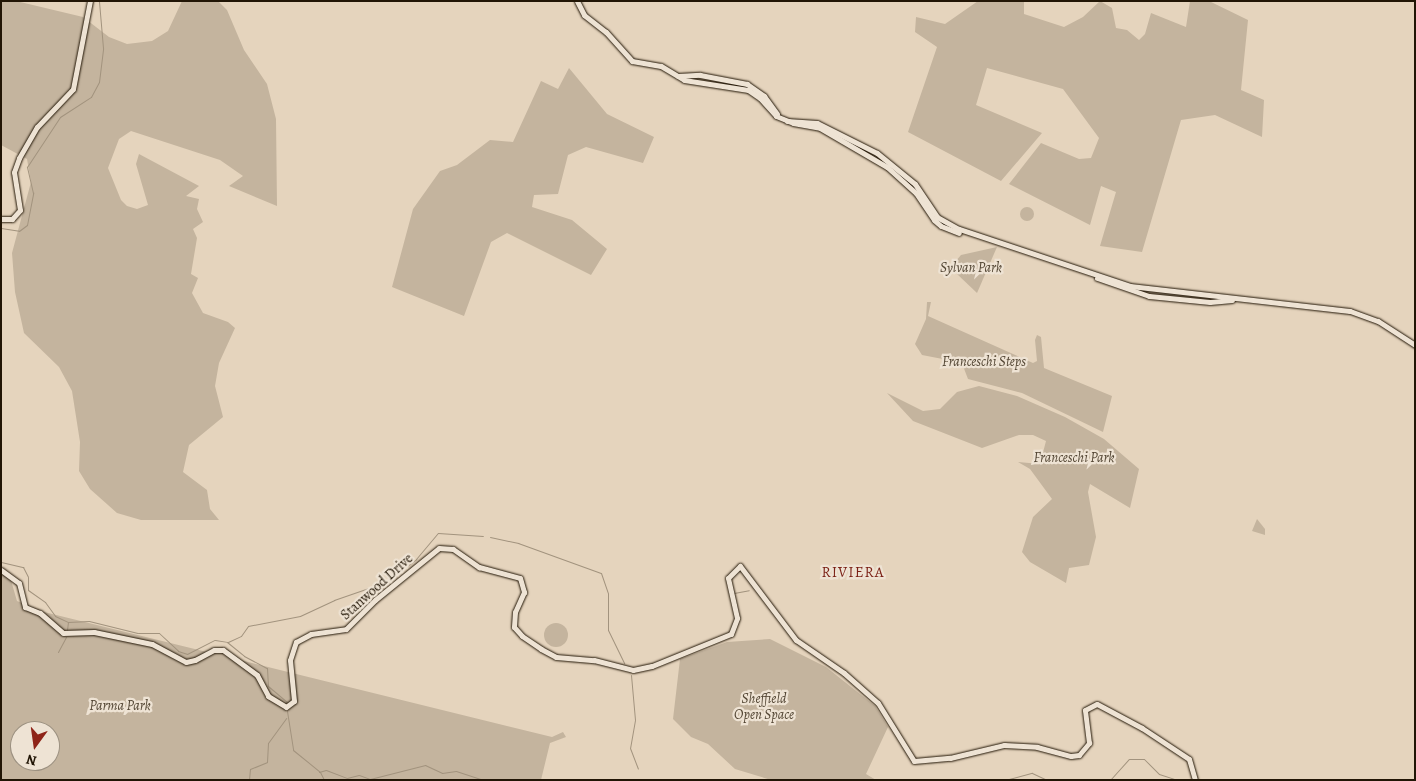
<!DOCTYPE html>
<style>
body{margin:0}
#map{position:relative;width:1416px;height:781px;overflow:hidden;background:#e5d4bd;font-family:Alegreya,serif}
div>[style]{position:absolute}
.green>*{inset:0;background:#c4b49e}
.round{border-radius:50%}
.stream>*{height:1px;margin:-0.5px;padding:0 0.5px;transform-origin:0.5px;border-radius:0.5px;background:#a2937e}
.roads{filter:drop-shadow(0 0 1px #211505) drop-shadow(0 0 1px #211505)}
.secondary>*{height:5px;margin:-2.5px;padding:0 2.5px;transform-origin:2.5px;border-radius:2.5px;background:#eee3d4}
span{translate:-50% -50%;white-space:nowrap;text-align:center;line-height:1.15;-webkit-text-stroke:4.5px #eee3d4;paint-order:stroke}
.park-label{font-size:14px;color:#524533;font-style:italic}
.street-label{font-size:14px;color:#211505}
.neighbourhood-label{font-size:15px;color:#7a1f14;letter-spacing:1px}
.frame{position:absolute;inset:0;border:2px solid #211505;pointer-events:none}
.north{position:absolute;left:10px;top:721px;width:50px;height:50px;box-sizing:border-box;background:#eee3d4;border:1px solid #9c9181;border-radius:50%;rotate:194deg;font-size:14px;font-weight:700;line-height:20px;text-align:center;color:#211505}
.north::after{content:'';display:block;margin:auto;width:18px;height:22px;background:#8f2418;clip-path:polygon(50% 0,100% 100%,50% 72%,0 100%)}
</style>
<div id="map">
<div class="green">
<i style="clip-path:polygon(1px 1px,16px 1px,83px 17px,109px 37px,127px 44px,152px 41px,168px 31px,182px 1px,218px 1px,227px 10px,244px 50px,267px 84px,276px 119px,277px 206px,229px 186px,243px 176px,220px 160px,131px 131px,119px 139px,108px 168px,121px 200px,127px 206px,137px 209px,148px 205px,136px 164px,139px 154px,199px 186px,186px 196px,199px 199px,197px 209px,203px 222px,193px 229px,197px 238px,191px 274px,198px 278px,192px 293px,203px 313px,228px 322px,235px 328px,219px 363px,215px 386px,223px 417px,189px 445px,183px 472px,207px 490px,210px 509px,219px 520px,141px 520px,117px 513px,90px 489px,79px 471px,80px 442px,72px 391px,59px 367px,24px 333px,15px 292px,12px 253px,31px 182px,27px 159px,1px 145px)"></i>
<i style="clip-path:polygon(978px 1px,1024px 1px,1024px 14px,1064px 27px,1083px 17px,1100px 1px,1112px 8px,1116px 28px,1127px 30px,1139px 40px,1145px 34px,1151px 13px,1186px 27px,1190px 1px,1209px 1px,1248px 20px,1241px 90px,1264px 100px,1262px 137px,1215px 115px,1181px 120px,1142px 252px,1100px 246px,1116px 192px,1101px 186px,1090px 225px,1009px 184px,1041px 143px,1079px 159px,1091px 158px,1099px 138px,1063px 89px,987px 68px,976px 105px,1042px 133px,1001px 181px,908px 132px,937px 47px,915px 32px,916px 17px,945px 24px)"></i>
<i style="clip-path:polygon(569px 68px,607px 114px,654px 137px,643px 163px,586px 147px,568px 155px,558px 194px,534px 195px,532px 207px,572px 220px,607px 249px,591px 275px,507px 233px,491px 242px,464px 316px,392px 287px,413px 209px,440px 171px,457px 165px,490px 140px,513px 142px,541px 81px,558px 89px)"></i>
<i class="round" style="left:1020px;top:207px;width:14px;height:14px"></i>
<i style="clip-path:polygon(997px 247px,977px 293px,957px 274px,955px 262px,961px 255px)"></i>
<i style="clip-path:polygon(1136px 289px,1209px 297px,1211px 299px,1145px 294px)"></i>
<i style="clip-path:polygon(927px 302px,931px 302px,928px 316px,1033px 363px,1037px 361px,1035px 340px,1037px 335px,1041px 337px,1044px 368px,1112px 396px,1103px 432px,1022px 393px,968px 379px,963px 366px,953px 361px,922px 355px,915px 344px,926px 319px)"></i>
<i style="clip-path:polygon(979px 386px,1017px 396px,1065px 417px,1104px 439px,1139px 469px,1130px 508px,1090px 484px,1088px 492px,1096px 537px,1089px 565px,1069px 568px,1066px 583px,1030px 562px,1022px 552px,1033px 517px,1052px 499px,1030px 469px,1018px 462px,1040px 464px,1046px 441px,1033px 435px,1019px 435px,982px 448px,913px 421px,887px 393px,923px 411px,940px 409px,957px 392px)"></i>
<i style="clip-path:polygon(1257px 519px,1265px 529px,1265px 535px,1252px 531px)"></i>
<i style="clip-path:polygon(evenodd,1px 571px,10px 577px,17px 601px,44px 612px,211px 653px,217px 649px,228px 657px,284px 671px,552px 737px,563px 732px,566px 737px,550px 743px,541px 780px,1px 780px,1px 571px,20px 731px,50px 731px,50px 761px,20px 761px,20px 731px)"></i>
<i class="round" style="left:544px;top:623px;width:24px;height:24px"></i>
<i style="clip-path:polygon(770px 639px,826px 667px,875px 706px,888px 727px,866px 774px,876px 780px,771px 780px,735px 769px,708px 744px,691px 737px,673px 719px,680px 659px,727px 642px)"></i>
</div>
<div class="stream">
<i style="left:1px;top:228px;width:18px;rotate:9deg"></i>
<i style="left:19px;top:231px;width:10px;rotate:-37deg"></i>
<i style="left:27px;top:225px;width:33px;rotate:-79deg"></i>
<i style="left:33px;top:193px;width:27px;rotate:-103deg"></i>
<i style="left:27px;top:167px;width:60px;rotate:-56.6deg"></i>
<i style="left:60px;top:117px;width:37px;rotate:-33deg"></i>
<i style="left:91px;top:97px;width:17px;rotate:-62deg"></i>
<i style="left:99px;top:82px;width:34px;rotate:-83deg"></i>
<i style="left:103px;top:48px;width:47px;rotate:-94.9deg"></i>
<i style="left:490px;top:537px;width:29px;rotate:12deg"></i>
<i style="left:518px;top:543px;width:88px;rotate:19.9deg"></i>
<i style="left:601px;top:573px;width:21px;rotate:71deg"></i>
<i style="left:608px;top:593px;width:37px;rotate:90deg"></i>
<i style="left:608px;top:630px;width:37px;rotate:64deg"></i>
<i style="left:1px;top:562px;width:23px;rotate:13deg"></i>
<i style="left:23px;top:567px;width:11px;rotate:63deg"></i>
<i style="left:28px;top:577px;width:13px;rotate:90deg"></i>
<i style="left:28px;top:590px;width:21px;rotate:35deg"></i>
<i style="left:45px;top:602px;width:17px;rotate:54deg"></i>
<i style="left:55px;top:616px;width:14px;rotate:25deg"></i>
<i style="left:68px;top:622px;width:21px;rotate:-3deg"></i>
<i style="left:89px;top:621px;width:50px;rotate:13.8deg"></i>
<i style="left:138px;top:633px;width:21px"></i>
<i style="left:159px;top:633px;width:26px;rotate:43deg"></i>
<i style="left:178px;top:651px;width:9px;rotate:18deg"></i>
<i style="left:187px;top:654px;width:31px;rotate:-27deg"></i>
<i style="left:215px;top:640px;width:12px;rotate:9deg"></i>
<i style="left:227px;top:642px;width:22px;rotate:39deg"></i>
<i style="left:244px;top:656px;width:26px;rotate:28deg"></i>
<i style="left:267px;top:668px;width:18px;rotate:87deg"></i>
<i style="left:268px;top:686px;width:25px;rotate:40deg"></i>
<i style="left:734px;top:593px;width:15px;rotate:-11deg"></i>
<i style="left:67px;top:630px;width:8px;rotate:-83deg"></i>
<i style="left:228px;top:642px;width:14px;rotate:-25deg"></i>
<i style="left:241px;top:636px;width:12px;rotate:-55deg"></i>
<i style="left:248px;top:626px;width:53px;rotate:-10.9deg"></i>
<i style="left:300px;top:616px;width:38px;rotate:-25deg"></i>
<i style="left:334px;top:600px;width:55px;rotate:-19.1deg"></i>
<i style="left:386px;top:582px;width:38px;rotate:-37deg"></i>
<i style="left:416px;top:559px;width:34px;rotate:-50deg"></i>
<i style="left:438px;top:533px;width:45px;rotate:3.8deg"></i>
<i style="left:58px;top:652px;width:17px;rotate:-62deg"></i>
<i style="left:631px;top:675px;width:45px;rotate:84.9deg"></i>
<i style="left:635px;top:720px;width:28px;rotate:100deg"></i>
<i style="left:630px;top:748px;width:22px;rotate:69deg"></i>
<i style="left:287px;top:711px;width:39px;rotate:81deg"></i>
<i style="left:293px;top:750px;width:35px;rotate:39deg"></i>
<i style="left:320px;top:772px;width:9px;rotate:63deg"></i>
<i style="left:319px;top:772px;width:7px;rotate:-16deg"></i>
<i style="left:326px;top:770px;width:22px;rotate:21deg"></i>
<i style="left:347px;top:778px;width:12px;rotate:-14deg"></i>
<i style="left:359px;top:775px;width:12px;rotate:20deg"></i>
<i style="left:370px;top:779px;width:57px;rotate:-14.3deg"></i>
<i style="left:425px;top:765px;width:19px;rotate:25deg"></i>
<i style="left:442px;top:773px;width:14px;rotate:-8deg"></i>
<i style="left:456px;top:771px;width:28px;rotate:18deg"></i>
<i style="left:249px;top:780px;width:11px;rotate:-85deg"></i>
<i style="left:250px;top:769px;width:18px;rotate:-22deg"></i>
<i style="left:267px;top:762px;width:19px;rotate:-87deg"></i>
<i style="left:268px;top:743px;width:31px;rotate:-54deg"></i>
<i style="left:640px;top:780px;width:1px;rotate:-45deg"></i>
<i style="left:1005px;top:780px;width:28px;rotate:-15deg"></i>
<i style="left:1032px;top:773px;width:17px;rotate:25deg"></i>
<i style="left:1110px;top:780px;width:28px;rotate:-48deg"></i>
<i style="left:1129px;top:759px;width:15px"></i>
<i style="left:1144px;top:759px;width:21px;rotate:45deg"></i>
<i style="left:1159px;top:774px;width:19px;rotate:18deg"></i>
</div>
<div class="roads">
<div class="secondary">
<i style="left:577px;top:1px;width:16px;rotate:63deg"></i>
<i style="left:584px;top:15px;width:28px;rotate:38deg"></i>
<i style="left:606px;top:32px;width:39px;rotate:48deg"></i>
<i style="left:632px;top:61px;width:29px;rotate:10deg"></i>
<i style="left:661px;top:66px;width:27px;rotate:31deg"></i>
<i style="left:684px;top:80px;width:65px;rotate:8.9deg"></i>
<i style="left:748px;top:90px;width:14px;rotate:34deg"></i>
<i style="left:760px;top:98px;width:24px;rotate:48deg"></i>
<i style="left:776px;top:116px;width:18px;rotate:22deg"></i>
<i style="left:793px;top:123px;width:27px;rotate:10deg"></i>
<i style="left:820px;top:128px;width:78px;rotate:30.2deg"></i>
<i style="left:887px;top:167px;width:39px;rotate:42deg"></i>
<i style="left:916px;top:193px;width:32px;rotate:56deg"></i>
<i style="left:934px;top:220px;width:9px;rotate:41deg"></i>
<i style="left:941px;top:226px;width:19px;rotate:21deg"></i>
<i style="left:678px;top:76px;width:22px;rotate:-3deg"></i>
<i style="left:700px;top:75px;width:48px;rotate:10.8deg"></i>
<i style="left:747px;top:84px;width:21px;rotate:35deg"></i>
<i style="left:764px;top:96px;width:22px;rotate:54deg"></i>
<i style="left:787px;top:121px;width:30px;rotate:4deg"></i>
<i style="left:817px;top:123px;width:67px;rotate:26.6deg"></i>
<i style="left:877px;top:153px;width:49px;rotate:39.2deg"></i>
<i style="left:915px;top:184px;width:40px;rotate:56deg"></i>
<i style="left:937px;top:217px;width:25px;rotate:29deg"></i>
<i style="left:959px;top:229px;width:180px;rotate:18.4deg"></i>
<i style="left:1130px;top:286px;width:221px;rotate:6.5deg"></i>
<i style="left:1350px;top:311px;width:30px;rotate:20deg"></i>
<i style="left:1378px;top:321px;width:44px;rotate:33deg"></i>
<i style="left:1px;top:219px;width:11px"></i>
<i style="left:12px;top:219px;width:12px;rotate:-48deg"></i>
<i style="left:20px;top:210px;width:38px;rotate:-99deg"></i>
<i style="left:14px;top:172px;width:15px;rotate:-70deg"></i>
<i style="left:19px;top:158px;width:36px;rotate:-60deg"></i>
<i style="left:37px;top:127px;width:52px;rotate:-46.5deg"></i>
<i style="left:73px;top:89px;width:90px;rotate:-79.1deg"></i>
<i style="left:1097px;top:278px;width:55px;rotate:19.1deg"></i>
<i style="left:1149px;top:296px;width:61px;rotate:5.6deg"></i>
<i style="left:1210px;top:302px;width:22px;rotate:-5deg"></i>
<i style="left:1px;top:570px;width:22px;rotate:36deg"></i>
<i style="left:19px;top:583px;width:25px;rotate:76deg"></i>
<i style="left:25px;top:607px;width:16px;rotate:22deg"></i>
<i style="left:40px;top:613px;width:30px;rotate:41deg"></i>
<i style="left:63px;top:633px;width:31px;rotate:-2deg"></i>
<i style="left:94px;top:632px;width:59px;rotate:11.7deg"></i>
<i style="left:152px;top:644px;width:38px;rotate:28deg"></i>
<i style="left:186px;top:662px;width:9px;rotate:-13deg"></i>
<i style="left:195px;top:660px;width:21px;rotate:-28deg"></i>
<i style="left:214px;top:650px;width:9px"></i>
<i style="left:223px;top:650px;width:42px;rotate:36.3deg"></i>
<i style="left:257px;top:675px;width:24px;rotate:62deg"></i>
<i style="left:268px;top:696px;width:21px;rotate:31deg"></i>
<i style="left:286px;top:707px;width:10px;rotate:-37deg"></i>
<i style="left:294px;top:701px;width:41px;rotate:-95.6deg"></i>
<i style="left:290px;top:660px;width:19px;rotate:-72deg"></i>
<i style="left:296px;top:642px;width:17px;rotate:-28deg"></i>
<i style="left:311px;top:634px;width:35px;rotate:-8deg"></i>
<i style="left:346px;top:629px;width:41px;rotate:-45deg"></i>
<i style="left:375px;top:600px;width:82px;rotate:-39.1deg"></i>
<i style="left:439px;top:548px;width:14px;rotate:4deg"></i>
<i style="left:453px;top:549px;width:32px;rotate:35deg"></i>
<i style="left:479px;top:567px;width:42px;rotate:15deg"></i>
<i style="left:520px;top:578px;width:15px;rotate:74deg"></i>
<i style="left:524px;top:592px;width:22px;rotate:114deg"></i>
<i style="left:515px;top:612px;width:15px;rotate:94deg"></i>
<i style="left:514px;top:627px;width:12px;rotate:48deg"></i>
<i style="left:522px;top:636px;width:23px;rotate:34deg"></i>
<i style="left:541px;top:649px;width:17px;rotate:28deg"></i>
<i style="left:556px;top:657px;width:38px;rotate:5deg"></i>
<i style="left:594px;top:660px;width:40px;rotate:14.4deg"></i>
<i style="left:633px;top:670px;width:19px;rotate:-12deg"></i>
<i style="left:652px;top:666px;width:85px;rotate:-22.1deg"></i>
<i style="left:731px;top:634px;width:17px;rotate:-69deg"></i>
<i style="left:737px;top:618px;width:41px;rotate:-102.7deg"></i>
<i style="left:728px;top:578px;width:17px;rotate:-45deg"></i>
<i style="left:740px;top:566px;width:93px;rotate:52.9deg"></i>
<i style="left:796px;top:640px;width:58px;rotate:34.5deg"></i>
<i style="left:844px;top:673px;width:45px;rotate:41.4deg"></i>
<i style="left:878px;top:703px;width:68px;rotate:58.2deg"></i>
<i style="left:914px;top:761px;width:36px;rotate:-5deg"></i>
<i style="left:950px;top:758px;width:56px;rotate:-13.5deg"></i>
<i style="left:1004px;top:745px;width:33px;rotate:3deg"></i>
<i style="left:1037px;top:747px;width:35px;rotate:15deg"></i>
<i style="left:1071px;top:756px;width:8px;rotate:-7deg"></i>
<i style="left:1079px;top:755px;width:16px;rotate:-50deg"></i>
<i style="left:1089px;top:743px;width:33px;rotate:-97deg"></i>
<i style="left:1085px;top:710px;width:13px;rotate:-27deg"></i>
<i style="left:1097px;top:704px;width:51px;rotate:28.1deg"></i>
<i style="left:1142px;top:728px;width:56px;rotate:33.4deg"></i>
<i style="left:1189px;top:759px;width:22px;rotate:74deg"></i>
</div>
</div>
<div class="park-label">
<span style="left:971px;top:268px">Sylvan Park</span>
<span style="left:984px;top:362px">Franceschi Steps</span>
<span style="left:1074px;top:458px">Franceschi Park</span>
<span style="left:764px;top:707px">Sheffield<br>Open Space</span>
<span style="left:120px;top:706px">Parma Park</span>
</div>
<div class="street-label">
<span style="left:377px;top:587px;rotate:-42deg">Stanwood Drive</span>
</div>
<div class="neighbourhood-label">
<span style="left:853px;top:573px">RIVIERA</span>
</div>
<div class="frame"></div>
<div class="north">N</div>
</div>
